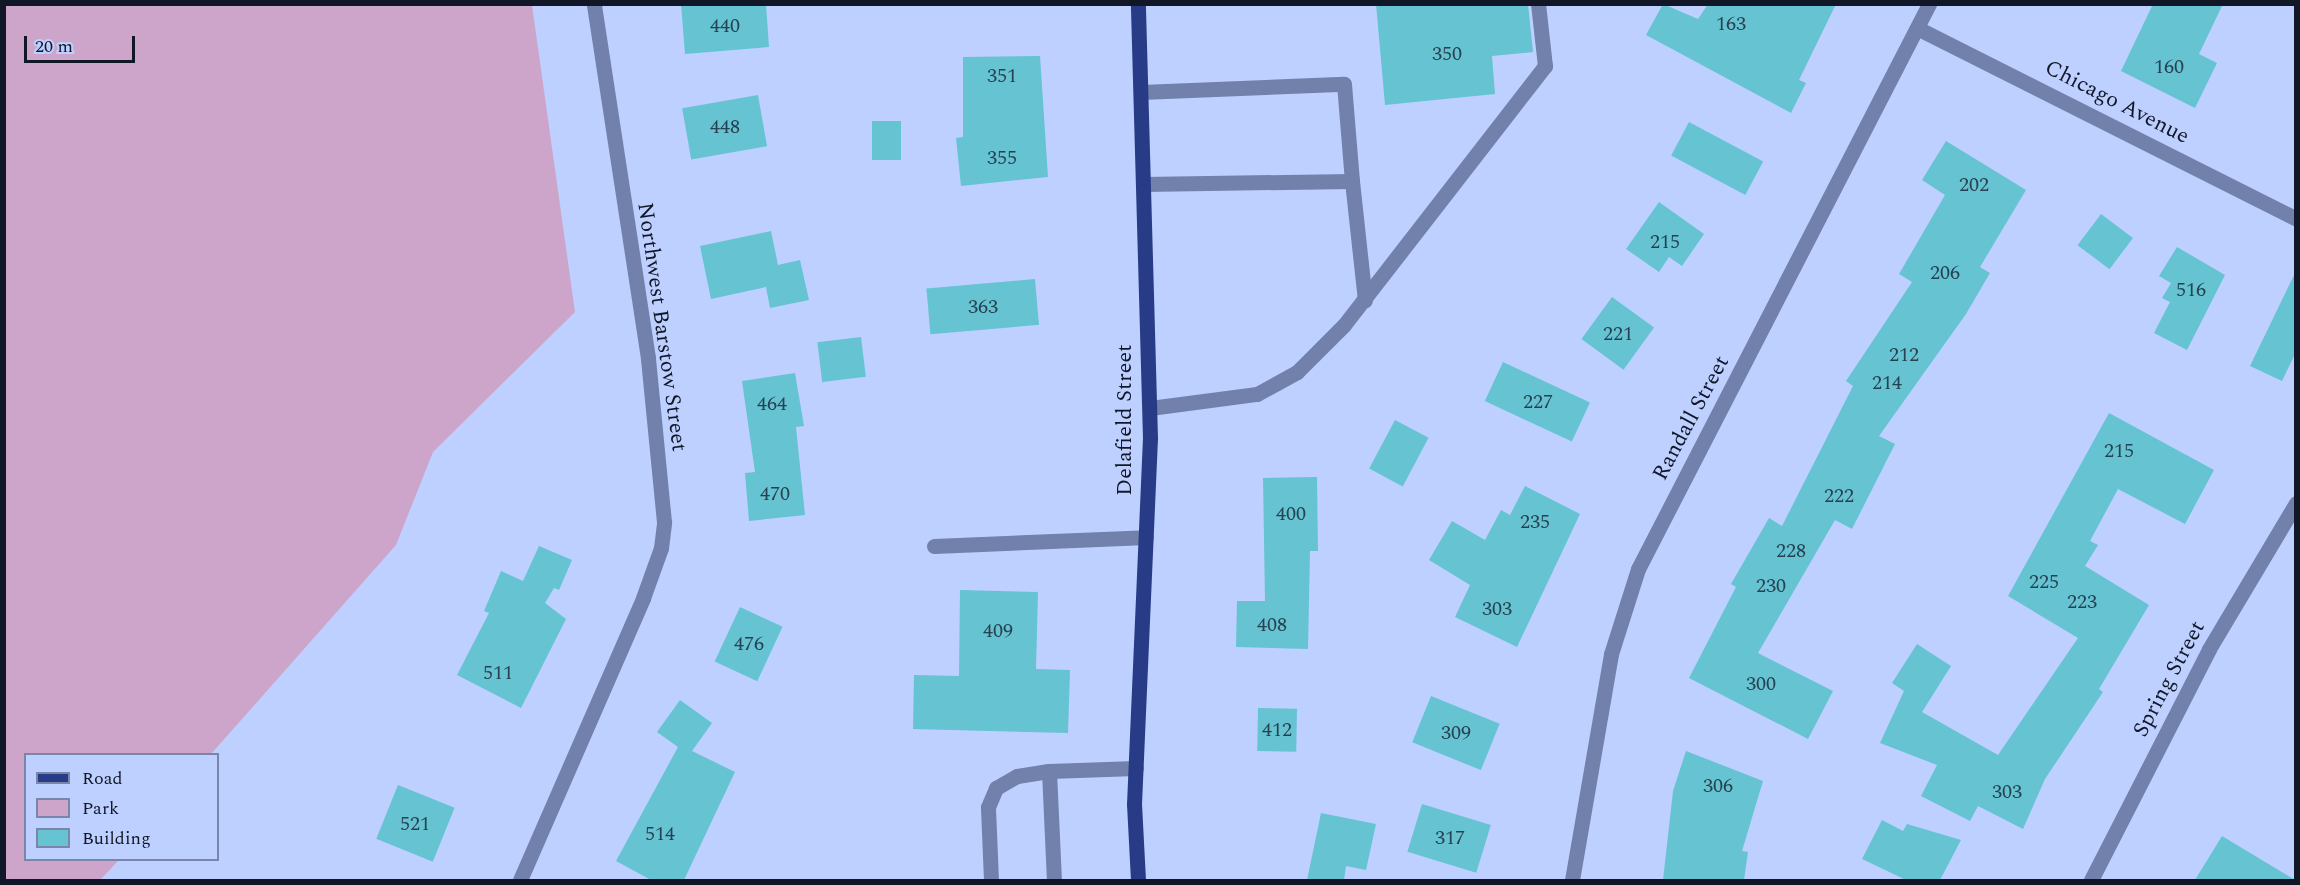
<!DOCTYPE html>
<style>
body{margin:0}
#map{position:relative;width:2300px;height:885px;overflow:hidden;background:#bed0ff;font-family:Spectral,serif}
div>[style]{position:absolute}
.green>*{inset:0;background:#cea5ca}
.building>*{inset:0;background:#66c3d2;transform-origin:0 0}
.minor>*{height:15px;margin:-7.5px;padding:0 7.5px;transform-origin:7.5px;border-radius:7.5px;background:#7181ac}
.major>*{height:15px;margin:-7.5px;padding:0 7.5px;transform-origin:7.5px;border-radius:7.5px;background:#283b86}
span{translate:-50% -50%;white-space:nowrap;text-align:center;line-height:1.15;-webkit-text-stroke:5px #bed0ff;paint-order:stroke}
.number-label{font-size:20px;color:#264252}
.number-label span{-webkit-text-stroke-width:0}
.street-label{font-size:22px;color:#111727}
.frame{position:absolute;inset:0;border:6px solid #111727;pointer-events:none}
.legend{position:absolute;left:24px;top:753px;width:195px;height:108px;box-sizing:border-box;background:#bed0ff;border:2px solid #7986a9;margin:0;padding:8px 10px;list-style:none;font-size:18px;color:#111727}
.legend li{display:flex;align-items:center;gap:12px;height:30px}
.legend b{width:30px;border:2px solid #7986a9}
.scale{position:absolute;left:24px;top:36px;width:111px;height:27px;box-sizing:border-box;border:3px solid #111727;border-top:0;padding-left:8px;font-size:18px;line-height:21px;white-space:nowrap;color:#111727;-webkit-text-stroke:4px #bed0ff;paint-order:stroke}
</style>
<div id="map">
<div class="green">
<i style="clip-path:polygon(5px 4px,532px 5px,575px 312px,433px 452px,396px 545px,211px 754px,26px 754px,26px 860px,119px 860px,100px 880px,5px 880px)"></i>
</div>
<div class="building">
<i style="clip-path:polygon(681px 4px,766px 4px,769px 47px,685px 54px)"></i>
<i style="clip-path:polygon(1376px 4px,1528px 4px,1533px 52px,1492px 56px,1495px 94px,1385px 105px)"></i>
<i style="clip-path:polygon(1663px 4px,1698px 19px,1708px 4px,1836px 4px,1799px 80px,1806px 83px,1791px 113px,1646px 35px)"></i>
<i style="clip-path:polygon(2153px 4px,2223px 4px,2199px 54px,2217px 63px,2195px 108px,2121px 71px)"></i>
<i style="clip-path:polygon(1040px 56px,1048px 177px,961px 186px,956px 138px,963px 137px,963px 57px)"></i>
<i style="left:758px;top:95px;width:52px;height:77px;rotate:80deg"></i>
<i style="left:872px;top:121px;width:29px;height:39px"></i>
<i style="left:1689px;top:122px;width:84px;height:38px;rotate:28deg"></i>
<i style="clip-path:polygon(1946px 141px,2026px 190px,1980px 267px,1990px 273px,1966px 314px,1879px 436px,1895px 444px,1852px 529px,1835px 520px,1758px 653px,1833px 691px,1808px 739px,1689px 678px,1736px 587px,1731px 584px,1769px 518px,1782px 526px,1853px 386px,1846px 381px,1912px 282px,1899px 274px,1945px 195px,1922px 180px)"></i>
<i style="clip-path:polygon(1659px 202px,1704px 234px,1682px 266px,1669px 257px,1659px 272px,1626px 249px)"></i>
<i style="left:2101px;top:214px;width:40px;height:39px;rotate:37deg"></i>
<i style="clip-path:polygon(771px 231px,778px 265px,800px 260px,809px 300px,770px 308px,766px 287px,711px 299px,700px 246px)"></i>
<i style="clip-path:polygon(2177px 247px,2225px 275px,2187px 350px,2154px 333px,2170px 302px,2162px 298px,2171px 283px,2159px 276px)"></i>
<i style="clip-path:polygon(2295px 273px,2295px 354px,2282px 381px,2250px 366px)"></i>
<i style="left:1035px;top:279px;width:46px;height:109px;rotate:85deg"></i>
<i style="left:1612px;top:297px;width:52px;height:52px;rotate:36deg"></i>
<i style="left:861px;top:337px;width:40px;height:44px;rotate:83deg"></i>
<i style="left:1503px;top:362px;width:96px;height:43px;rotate:25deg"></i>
<i style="clip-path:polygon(795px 373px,804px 426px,796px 427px,805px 515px,749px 521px,745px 473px,755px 472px,742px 381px)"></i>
<i style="clip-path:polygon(2109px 413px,2214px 470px,2185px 524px,2118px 489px,2090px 541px,2098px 545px,2085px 566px,2149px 605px,2099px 689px,2103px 692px,2045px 779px,2023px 829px,1978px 806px,1970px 821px,1921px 796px,1937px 765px,1880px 743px,1904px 691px,1892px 683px,1917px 644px,1951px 666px,1922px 712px,1998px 755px,2078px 638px,2008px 596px)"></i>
<i style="left:1395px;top:420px;width:38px;height:55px;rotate:28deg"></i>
<i style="clip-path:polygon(1317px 477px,1318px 551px,1310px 551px,1308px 649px,1236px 647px,1237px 601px,1265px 601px,1263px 478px)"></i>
<i style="clip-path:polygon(1525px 486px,1580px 514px,1517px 647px,1455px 617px,1470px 585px,1429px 560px,1452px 521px,1485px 540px,1501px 510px,1510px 515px)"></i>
<i style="clip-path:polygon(539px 546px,572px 560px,559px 590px,554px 588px,545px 603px,566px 619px,521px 708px,457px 675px,489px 613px,484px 611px,501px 571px,523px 581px)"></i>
<i style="clip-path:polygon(960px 590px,1038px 592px,1036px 669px,1070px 670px,1068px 733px,913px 729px,914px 675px,959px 676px)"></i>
<i style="left:740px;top:607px;width:47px;height:60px;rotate:25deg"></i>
<i style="left:1431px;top:696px;width:74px;height:50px;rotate:22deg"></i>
<i style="clip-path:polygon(680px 700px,712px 723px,692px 751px,735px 772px,684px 880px,651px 880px,616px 861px,678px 747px,657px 732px)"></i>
<i style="left:1258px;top:708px;width:39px;height:43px;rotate:1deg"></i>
<i style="clip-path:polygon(1686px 751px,1763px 781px,1742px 851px,1748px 852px,1744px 880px,1663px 880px,1673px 791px)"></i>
<i style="left:398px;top:785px;width:61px;height:58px;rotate:22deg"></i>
<i style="left:1422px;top:804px;width:72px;height:50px;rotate:17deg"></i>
<i style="clip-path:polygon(1321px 813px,1376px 824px,1366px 870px,1346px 866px,1344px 880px,1307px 880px)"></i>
<i style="clip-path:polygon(1882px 820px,1903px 831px,1907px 824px,1961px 840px,1940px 880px,1906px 880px,1862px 859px)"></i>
<i style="clip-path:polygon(2222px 836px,2295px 880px,2195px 880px)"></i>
</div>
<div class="minor">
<i style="left:1917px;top:28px;width:424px;rotate:26.7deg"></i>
<i style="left:1141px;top:92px;width:203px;rotate:-2.3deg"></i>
<i style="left:1344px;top:84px;width:97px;rotate:85.3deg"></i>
<i style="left:1352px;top:181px;width:209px;rotate:179.2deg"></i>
<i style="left:1352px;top:181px;width:120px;rotate:83.8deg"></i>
<i style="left:1150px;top:408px;width:108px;rotate:-7.5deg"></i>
<i style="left:1257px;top:394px;width:46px;rotate:-28.8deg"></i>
<i style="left:1297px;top:372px;width:66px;rotate:-45deg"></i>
<i style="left:1344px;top:325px;width:328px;rotate:-52.2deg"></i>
<i style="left:1545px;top:66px;width:62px;rotate:-96.4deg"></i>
<i style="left:934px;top:546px;width:212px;rotate:-2.4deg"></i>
<i style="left:1049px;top:771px;width:109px;rotate:87.4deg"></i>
<i style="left:520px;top:880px;width:308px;rotate:-66.4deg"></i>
<i style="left:643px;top:598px;width:53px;rotate:-70.2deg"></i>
<i style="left:661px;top:548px;width:26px;rotate:-83deg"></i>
<i style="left:664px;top:522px;width:165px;rotate:-95.6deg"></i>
<i style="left:648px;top:358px;width:358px;rotate:-98.7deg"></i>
<i style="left:991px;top:880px;width:73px;rotate:-92.4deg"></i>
<i style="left:988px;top:807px;width:21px;rotate:-67deg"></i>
<i style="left:996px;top:788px;width:24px;rotate:-30deg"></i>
<i style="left:1017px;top:776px;width:32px;rotate:-9deg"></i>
<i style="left:1049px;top:771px;width:87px;rotate:-2deg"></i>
<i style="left:1572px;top:880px;width:229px;rotate:-80.2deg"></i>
<i style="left:1611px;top:654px;width:89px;rotate:-72.4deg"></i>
<i style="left:1638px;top:569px;width:636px;rotate:-62.75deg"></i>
<i style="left:2091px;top:880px;width:259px;rotate:-62.9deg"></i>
<i style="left:2209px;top:649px;width:170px;rotate:-59.2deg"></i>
</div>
<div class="major">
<i style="left:1138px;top:880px;width:76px;rotate:-93deg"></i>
<i style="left:1134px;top:804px;width:366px;rotate:-87.5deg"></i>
<i style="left:1150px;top:438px;width:434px;rotate:-91.6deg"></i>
</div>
<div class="number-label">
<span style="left:1731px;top:24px">163</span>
<span style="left:725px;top:26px">440</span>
<span style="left:1447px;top:54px">350</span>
<span style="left:2169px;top:67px">160</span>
<span style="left:1002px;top:76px">351</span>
<span style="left:725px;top:127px">448</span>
<span style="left:1002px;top:158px">355</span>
<span style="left:1974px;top:185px">202</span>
<span style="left:1665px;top:242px">215</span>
<span style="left:1945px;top:273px">206</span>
<span style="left:2191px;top:290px">516</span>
<span style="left:983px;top:307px">363</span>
<span style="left:1618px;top:334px">221</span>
<span style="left:1904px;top:355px">212</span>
<span style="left:1887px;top:383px">214</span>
<span style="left:1538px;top:402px">227</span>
<span style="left:772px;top:404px">464</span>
<span style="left:2119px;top:451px">215</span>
<span style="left:775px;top:494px">470</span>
<span style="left:1839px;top:496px">222</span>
<span style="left:1291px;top:514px">400</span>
<span style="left:1535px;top:522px">235</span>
<span style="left:1791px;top:551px">228</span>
<span style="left:2044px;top:582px">225</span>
<span style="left:1771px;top:586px">230</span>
<span style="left:2082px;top:602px">223</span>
<span style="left:1497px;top:609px">303</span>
<span style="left:1272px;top:625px">408</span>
<span style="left:998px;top:631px">409</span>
<span style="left:749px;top:644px">476</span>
<span style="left:498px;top:673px">511</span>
<span style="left:1761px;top:684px">300</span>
<span style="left:1277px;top:730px">412</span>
<span style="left:1456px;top:733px">309</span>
<span style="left:1718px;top:786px">306</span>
<span style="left:2007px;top:792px">303</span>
<span style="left:415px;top:824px">521</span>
<span style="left:660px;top:834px">514</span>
<span style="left:1450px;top:838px">317</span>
</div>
<div class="street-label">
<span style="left:2117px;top:102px;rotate:27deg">Chicago Avenue</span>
<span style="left:662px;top:327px;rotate:82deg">Northwest Barstow Street</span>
<span style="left:1691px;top:418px;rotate:-62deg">Randall Street</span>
<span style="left:1125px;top:420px;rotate:-90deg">Delafield Street</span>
<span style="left:2169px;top:679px;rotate:-62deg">Spring Street</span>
</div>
<div class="frame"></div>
<ul class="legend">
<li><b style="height:8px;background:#283b86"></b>Road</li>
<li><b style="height:16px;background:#cea5ca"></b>Park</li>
<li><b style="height:16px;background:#66c3d2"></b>Building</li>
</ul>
<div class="scale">20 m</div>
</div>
